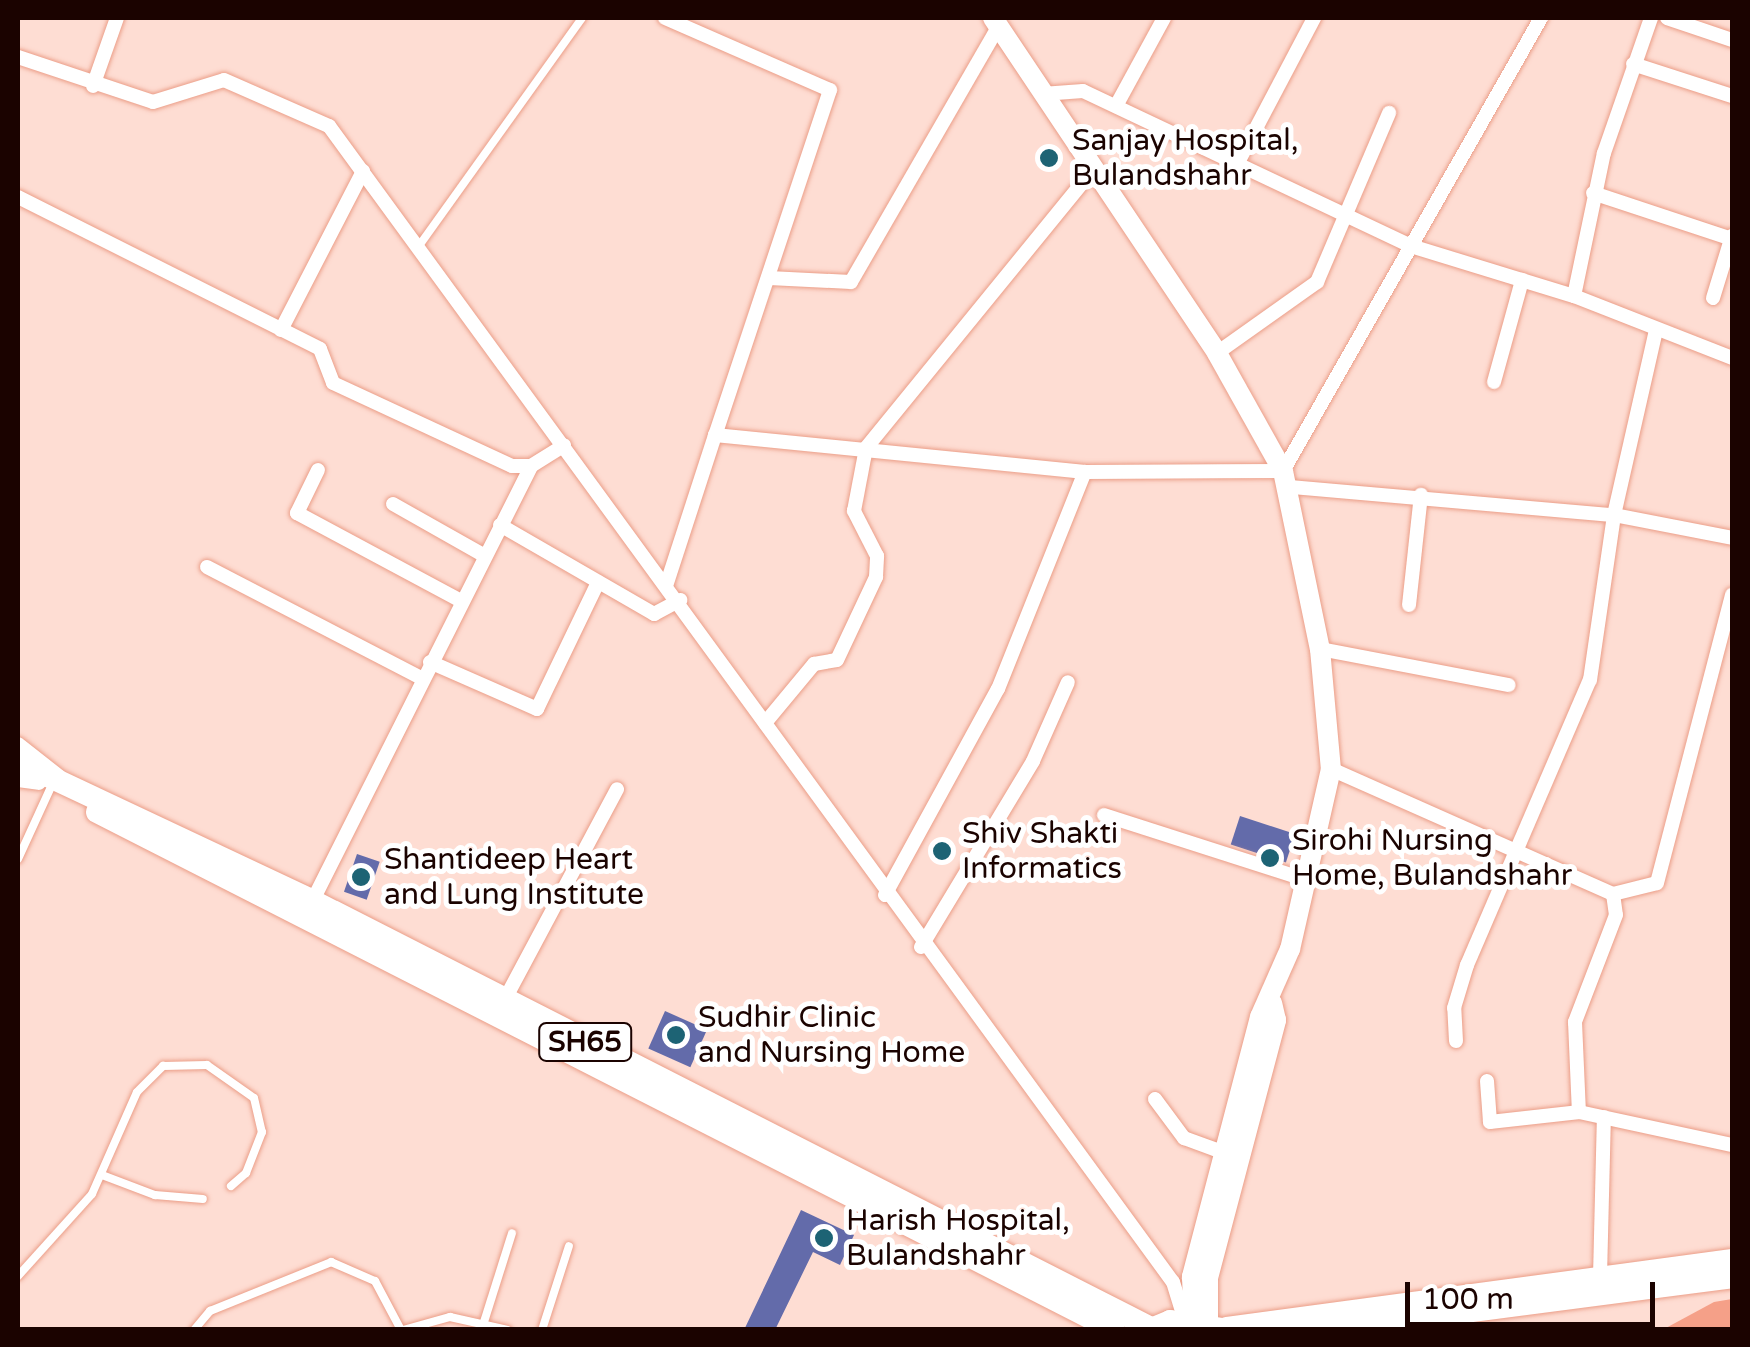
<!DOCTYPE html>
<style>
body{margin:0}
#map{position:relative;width:1750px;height:1347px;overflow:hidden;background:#feddd3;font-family:"Varela Round",sans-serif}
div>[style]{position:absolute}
.green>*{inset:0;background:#f5a088}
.building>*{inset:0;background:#636baa;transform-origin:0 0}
.roads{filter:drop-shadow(0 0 2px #eb9e88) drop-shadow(0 0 2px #eb9e88)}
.lane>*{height:8px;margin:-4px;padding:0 4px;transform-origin:4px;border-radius:4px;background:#fff}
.street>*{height:14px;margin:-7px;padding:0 7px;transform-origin:7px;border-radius:7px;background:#fff}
.secondary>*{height:20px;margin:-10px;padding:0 10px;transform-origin:10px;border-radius:10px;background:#fff}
.primary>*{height:22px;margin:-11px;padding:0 11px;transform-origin:11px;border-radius:11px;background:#fff}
.dots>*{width:28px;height:28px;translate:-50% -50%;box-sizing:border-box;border:5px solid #fff;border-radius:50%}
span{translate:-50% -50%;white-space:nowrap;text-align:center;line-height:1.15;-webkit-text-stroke:10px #fff;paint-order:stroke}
.shield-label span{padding:2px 8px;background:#fff;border:2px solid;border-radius:8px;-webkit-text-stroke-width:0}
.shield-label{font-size:28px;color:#1b0300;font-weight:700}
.poi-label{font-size:30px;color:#1b0300}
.left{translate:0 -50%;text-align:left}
.frame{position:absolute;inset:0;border:20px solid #1b0300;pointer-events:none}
.scale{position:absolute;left:1405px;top:1282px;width:250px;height:45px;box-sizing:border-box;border:5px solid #1b0300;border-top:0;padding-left:12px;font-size:30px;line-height:35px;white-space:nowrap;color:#1b0300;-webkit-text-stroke:8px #fff;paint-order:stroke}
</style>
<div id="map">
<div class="green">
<i style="clip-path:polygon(1732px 1299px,1732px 1329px,1664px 1329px,1714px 1302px)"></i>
</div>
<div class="building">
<i style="left:1240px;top:816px;width:58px;height:30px;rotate:18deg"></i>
<i style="left:357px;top:854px;width:24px;height:40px;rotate:19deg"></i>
<i style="left:665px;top:1011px;width:46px;height:41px;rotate:24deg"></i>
<i style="clip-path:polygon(801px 1210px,854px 1235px,840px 1265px,813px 1252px,775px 1330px,744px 1330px)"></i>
</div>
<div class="roads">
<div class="lane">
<i style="left:421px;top:243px;width:277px;rotate:-54.4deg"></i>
<i style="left:18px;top:859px;width:77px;rotate:-65.4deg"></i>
<i style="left:102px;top:1175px;width:57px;rotate:20.7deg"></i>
<i style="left:155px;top:1195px;width:48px;rotate:4.8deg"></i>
<i style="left:18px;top:1276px;width:110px;rotate:-47.9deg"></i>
<i style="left:92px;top:1194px;width:111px;rotate:-66.2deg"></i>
<i style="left:137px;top:1092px;width:37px;rotate:-45deg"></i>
<i style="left:163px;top:1066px;width:44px;rotate:-1.3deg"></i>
<i style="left:207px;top:1065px;width:57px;rotate:35.1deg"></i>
<i style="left:254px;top:1098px;width:35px;rotate:77deg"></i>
<i style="left:262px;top:1132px;width:44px;rotate:111.3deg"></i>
<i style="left:246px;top:1173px;width:20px;rotate:139deg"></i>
<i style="left:484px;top:1322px;width:93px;rotate:-72.5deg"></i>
<i style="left:194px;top:1330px;width:25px;rotate:-50deg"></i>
<i style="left:210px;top:1311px;width:131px;rotate:-22deg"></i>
<i style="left:331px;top:1262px;width:48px;rotate:23.4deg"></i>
<i style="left:375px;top:1281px;width:55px;rotate:62deg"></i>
<i style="left:403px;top:1330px;width:49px;rotate:-15.5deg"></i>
<i style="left:450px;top:1317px;width:59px;rotate:12.6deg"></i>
<i style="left:542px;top:1330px;width:88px;rotate:-72.2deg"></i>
</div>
<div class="street">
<i style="left:665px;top:18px;width:180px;rotate:23.6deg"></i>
<i style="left:830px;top:90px;width:364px;rotate:108.4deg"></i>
<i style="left:1667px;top:18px;width:69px;rotate:18.7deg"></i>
<i style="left:18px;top:57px;width:142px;rotate:18.4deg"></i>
<i style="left:153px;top:102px;width:74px;rotate:-17.2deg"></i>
<i style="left:224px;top:80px;width:115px;rotate:23.7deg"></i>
<i style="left:329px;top:126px;width:1431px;rotate:53.87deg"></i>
<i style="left:1173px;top:1282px;width:41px;rotate:72.9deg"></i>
<i style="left:1633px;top:64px;width:104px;rotate:17.9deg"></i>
<i style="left:93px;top:86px;width:72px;rotate:-70.6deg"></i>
<i style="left:1042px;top:94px;width:41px;rotate:-4.2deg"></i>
<i style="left:1083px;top:91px;width:363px;rotate:25.3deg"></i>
<i style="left:1411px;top:246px;width:170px;rotate:17.1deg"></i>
<i style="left:1574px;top:296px;width:170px;rotate:21.4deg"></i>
<i style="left:1116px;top:106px;width:100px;rotate:-61.4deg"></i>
<i style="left:1235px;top:168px;width:170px;rotate:-62.2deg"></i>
<i style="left:1593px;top:193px;width:146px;rotate:18.3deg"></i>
<i style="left:18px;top:197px;width:338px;rotate:26.7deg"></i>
<i style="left:320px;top:349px;width:36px;rotate:69deg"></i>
<i style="left:333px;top:383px;width:197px;rotate:24.9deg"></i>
<i style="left:512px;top:466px;width:19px"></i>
<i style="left:531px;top:466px;width:39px;rotate:-32deg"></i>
<i style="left:769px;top:278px;width:82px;rotate:2.8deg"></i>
<i style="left:851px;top:282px;width:296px;rotate:-60deg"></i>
<i style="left:1574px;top:296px;width:146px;rotate:-78.2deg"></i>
<i style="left:1604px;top:153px;width:143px;rotate:-70.8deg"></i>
<i style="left:1713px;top:298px;width:65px;rotate:-73deg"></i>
<i style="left:281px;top:330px;width:179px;rotate:-62.7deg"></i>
<i style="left:1217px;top:353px;width:123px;rotate:-35.4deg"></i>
<i style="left:1317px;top:282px;width:184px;rotate:-66.9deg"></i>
<i style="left:1494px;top:382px;width:106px;rotate:-74.6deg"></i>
<i style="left:318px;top:470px;width:48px;rotate:116deg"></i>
<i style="left:297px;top:513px;width:186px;rotate:28.2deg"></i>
<i style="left:1291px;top:487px;width:324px;rotate:5deg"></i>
<i style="left:1614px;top:515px;width:120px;rotate:11deg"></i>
<i style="left:393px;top:504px;width:106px;rotate:29.5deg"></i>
<i style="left:500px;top:525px;width:178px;rotate:30deg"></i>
<i style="left:654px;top:614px;width:30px;rotate:-28deg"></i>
<i style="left:207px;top:567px;width:241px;rotate:27.4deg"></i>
<i style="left:667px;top:583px;width:156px;rotate:-72deg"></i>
<i style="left:715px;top:435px;width:372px;rotate:5.7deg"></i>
<i style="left:1085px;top:472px;width:198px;rotate:-0.3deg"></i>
<i style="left:1283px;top:471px;width:521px;rotate:-60.34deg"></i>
<i style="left:1409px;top:605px;width:111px;rotate:-83.8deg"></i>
<i style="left:1320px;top:649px;width:192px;rotate:10.8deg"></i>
<i style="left:430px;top:662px;width:117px;rotate:23.7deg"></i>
<i style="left:537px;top:709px;width:141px;rotate:-64.3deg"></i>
<i style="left:765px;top:723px;width:77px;rotate:-50.3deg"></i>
<i style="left:814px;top:664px;width:23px;rotate:-10deg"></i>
<i style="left:837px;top:660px;width:92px;rotate:-64.8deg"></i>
<i style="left:876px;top:577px;width:21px;rotate:-87deg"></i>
<i style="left:877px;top:556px;width:51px;rotate:-117.1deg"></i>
<i style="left:854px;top:511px;width:64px;rotate:-79.2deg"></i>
<i style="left:866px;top:448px;width:361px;rotate:-50.8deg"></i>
<i style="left:18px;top:744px;width:53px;rotate:38.2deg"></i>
<i style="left:1331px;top:769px;width:308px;rotate:23.9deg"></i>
<i style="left:1613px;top:894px;width:21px;rotate:82deg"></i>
<i style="left:1616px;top:915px;width:115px;rotate:111deg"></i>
<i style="left:1575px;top:1022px;width:90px;rotate:87.5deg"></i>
<i style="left:1579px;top:1112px;width:157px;rotate:12.2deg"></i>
<i style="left:18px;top:780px;width:21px;rotate:8deg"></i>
<i style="left:1104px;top:815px;width:212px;rotate:17.8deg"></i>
<i style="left:1613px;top:894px;width:45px;rotate:-14deg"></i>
<i style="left:1657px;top:883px;width:298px;rotate:-75.4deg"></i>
<i style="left:885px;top:895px;width:235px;rotate:-61.3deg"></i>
<i style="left:998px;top:689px;width:234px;rotate:-68.2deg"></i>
<i style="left:311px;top:904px;width:490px;rotate:-63.3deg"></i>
<i style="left:921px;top:947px;width:217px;rotate:-58.9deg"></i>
<i style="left:1033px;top:761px;width:86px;rotate:-66.1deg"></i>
<i style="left:504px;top:1001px;width:240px;rotate:-61.9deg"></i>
<i style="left:1456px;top:1041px;width:33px;rotate:-93deg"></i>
<i style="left:1454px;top:1008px;width:45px;rotate:-73.2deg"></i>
<i style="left:1467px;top:965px;width:310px;rotate:-66.7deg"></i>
<i style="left:1590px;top:680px;width:167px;rotate:-81.7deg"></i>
<i style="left:1614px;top:515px;width:190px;rotate:-77.2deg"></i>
<i style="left:1487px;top:1081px;width:41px;rotate:85.8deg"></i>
<i style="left:1490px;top:1122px;width:90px;rotate:-6.4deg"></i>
<i style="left:1155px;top:1099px;width:49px;rotate:53.4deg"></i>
<i style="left:1184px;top:1138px;width:44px;rotate:20.1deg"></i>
<i style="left:1600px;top:1277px;width:160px;rotate:-88.6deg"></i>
</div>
<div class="secondary">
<i style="left:993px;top:18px;width:403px;rotate:56.2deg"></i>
<i style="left:1217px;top:353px;width:135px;rotate:60.8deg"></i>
<i style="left:1283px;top:471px;width:182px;rotate:78.3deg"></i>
<i style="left:1320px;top:649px;width:121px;rotate:84.8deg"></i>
<i style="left:1331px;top:769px;width:185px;rotate:102.8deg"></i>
<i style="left:1290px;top:949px;width:74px;rotate:113.8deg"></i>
<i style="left:1260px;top:1017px;width:269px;rotate:104.7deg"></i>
<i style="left:1192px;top:1277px;width:45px;rotate:87.5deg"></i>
<i style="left:1208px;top:1324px;width:46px;rotate:-90deg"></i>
<i style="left:1208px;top:1278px;width:267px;rotate:-75.2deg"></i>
<i style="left:1276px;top:1020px;width:17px;rotate:-103deg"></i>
</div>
<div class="primary">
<i style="left:18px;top:762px;width:326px;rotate:25.2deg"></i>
<i style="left:313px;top:901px;width:941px;rotate:27deg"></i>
<i style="left:97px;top:812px;width:1141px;rotate:26.99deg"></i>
<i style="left:1227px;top:1328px;width:510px;rotate:-7.67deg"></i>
<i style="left:1149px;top:1330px;width:23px;rotate:-23deg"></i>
<i style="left:1170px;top:1321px;width:60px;rotate:8.7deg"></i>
<i style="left:1326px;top:1330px;width:409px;rotate:-7.4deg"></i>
</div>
</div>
<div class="dots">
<i style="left:1049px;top:158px;background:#1d6374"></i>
<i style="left:942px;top:851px;background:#1d6374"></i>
<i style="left:1270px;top:858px;background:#1d6374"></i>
<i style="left:361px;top:877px;background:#1d6374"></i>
<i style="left:676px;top:1035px;background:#1d6374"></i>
<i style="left:824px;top:1238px;background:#1d6374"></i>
</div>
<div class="shield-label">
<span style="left:585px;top:1042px">SH65</span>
</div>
<div class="poi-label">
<span class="left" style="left:1072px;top:158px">Sanjay Hospital,<br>Bulandshahr</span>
<span class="left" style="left:962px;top:851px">Shiv Shakti<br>Informatics</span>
<span class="left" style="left:1292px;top:858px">Sirohi Nursing<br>Home, Bulandshahr</span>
<span class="left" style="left:384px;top:877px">Shantideep Heart<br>and Lung Institute</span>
<span class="left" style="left:698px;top:1035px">Sudhir Clinic<br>and Nursing Home</span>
<span class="left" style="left:846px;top:1238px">Harish Hospital,<br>Bulandshahr</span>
</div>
<div class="frame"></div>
<div class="scale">100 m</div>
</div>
